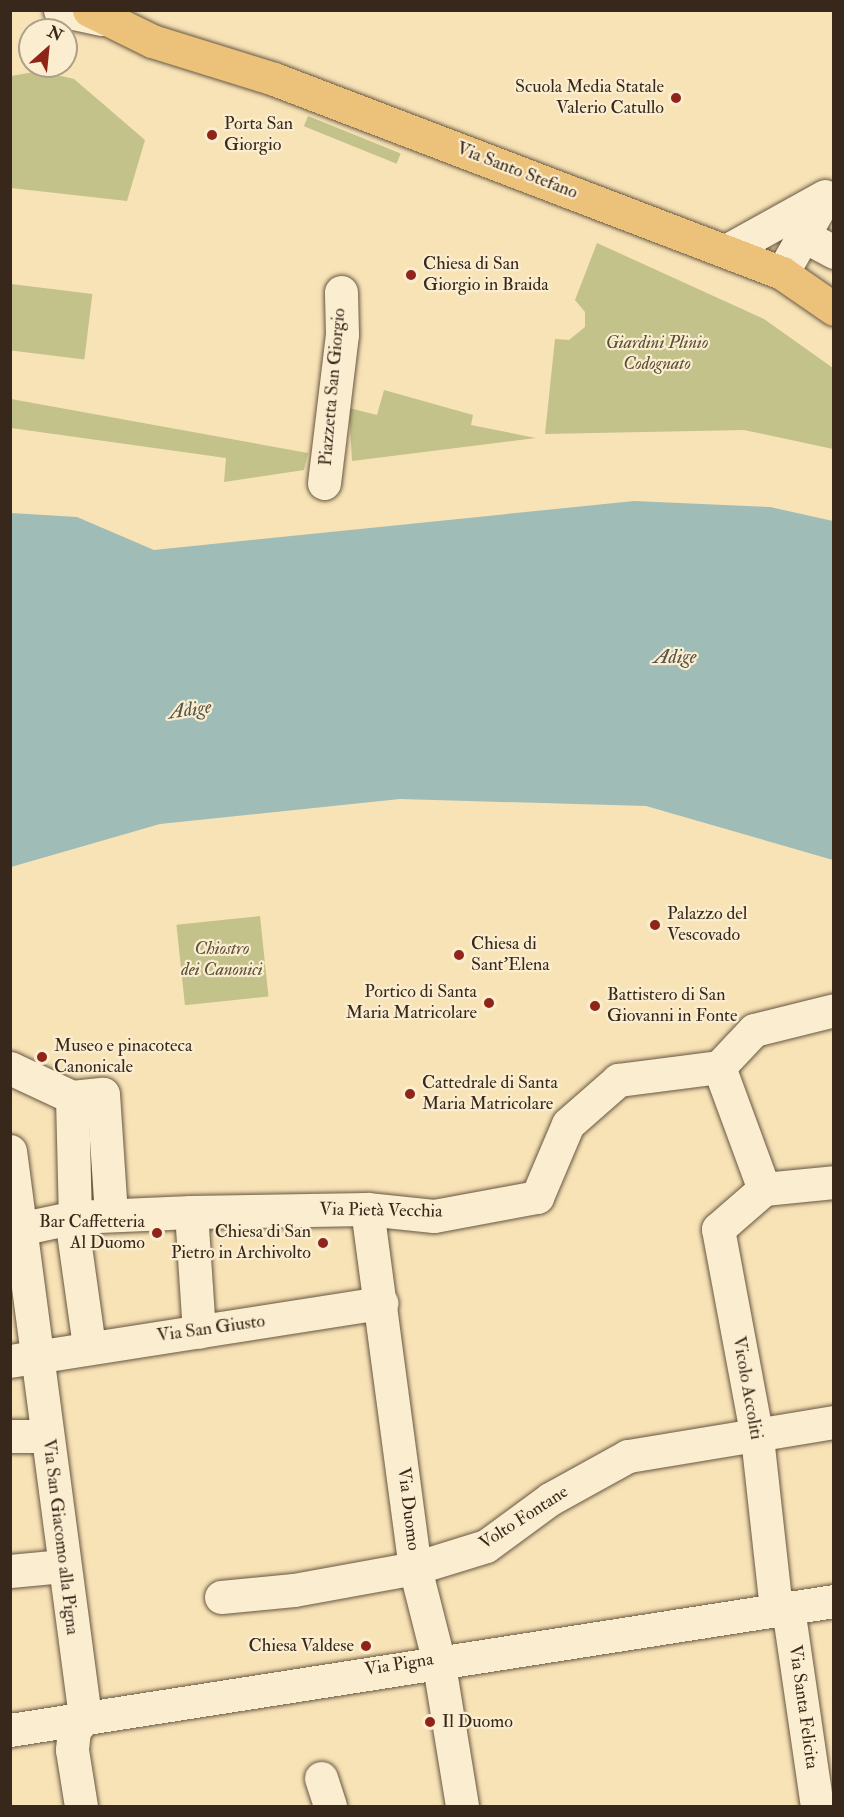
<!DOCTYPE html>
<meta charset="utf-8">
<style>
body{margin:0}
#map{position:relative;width:844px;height:1817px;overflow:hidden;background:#f8e3b6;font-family:"IM FELL Double Pica",serif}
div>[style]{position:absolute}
.green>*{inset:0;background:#c3c28a;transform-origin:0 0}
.water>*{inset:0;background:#a0bcb7}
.roads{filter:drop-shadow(0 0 2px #685742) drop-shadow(0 0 2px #685742)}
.minor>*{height:33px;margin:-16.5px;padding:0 16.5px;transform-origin:16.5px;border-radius:16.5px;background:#faedd0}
.major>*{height:33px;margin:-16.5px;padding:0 16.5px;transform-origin:16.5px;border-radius:16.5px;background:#ecc27b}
.dots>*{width:16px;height:16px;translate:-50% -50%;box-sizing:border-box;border:3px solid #faedd0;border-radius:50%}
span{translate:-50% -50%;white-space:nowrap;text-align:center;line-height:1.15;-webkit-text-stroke:4.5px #faedd0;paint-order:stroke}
.poi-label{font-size:18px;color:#38281b}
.right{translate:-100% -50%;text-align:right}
.left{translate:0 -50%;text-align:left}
.street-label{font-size:18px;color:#38281b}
.park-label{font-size:18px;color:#5b4e37;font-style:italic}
.water-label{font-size:20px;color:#57544a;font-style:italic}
.frame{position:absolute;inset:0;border:12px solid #38281b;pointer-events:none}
.north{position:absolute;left:18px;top:18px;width:60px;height:60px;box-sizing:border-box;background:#faedd0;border:2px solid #ac9e88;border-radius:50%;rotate:27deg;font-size:16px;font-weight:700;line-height:24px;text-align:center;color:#38281b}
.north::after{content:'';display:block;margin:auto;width:21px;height:27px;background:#8f2418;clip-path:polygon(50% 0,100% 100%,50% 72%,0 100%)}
</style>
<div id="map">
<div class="green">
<i style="clip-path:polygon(40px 71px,74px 79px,145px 140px,127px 201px,11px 188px,11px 76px)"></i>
<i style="left:308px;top:116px;width:100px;height:11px;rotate:22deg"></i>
<i style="clip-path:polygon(597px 243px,764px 319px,833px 368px,833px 449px,744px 430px,545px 434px,555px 339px,569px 340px,585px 327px,585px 312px,575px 300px)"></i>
<i style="left:11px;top:284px;width:82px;height:66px;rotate:7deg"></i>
<i style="clip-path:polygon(384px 390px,473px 415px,471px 425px,536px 438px,352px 461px,349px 408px,377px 415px)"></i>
<i style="clip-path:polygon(11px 399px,308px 453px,304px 470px,224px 482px,226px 458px,11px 428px)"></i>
<i style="left:260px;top:916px;width:81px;height:84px;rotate:84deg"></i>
</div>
<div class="water">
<i style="clip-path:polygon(634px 501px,770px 507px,833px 521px,833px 860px,646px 806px,400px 799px,160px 824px,11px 867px,11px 513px,77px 517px,154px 550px)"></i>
</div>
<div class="roads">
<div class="minor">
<i style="left:60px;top:10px;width:43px;rotate:12.1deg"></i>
<i style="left:804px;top:236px;width:34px;rotate:28deg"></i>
<i style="left:726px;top:251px;width:113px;rotate:-29.1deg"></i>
<i style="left:782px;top:273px;width:85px;rotate:-60.4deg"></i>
<i style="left:324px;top:483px;width:150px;rotate:-83.1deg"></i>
<i style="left:342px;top:334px;width:42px;rotate:-91.4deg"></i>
<i style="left:719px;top:1067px;width:51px;rotate:-46.6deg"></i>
<i style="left:754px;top:1030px;width:82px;rotate:-14deg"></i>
<i style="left:719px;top:1067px;width:130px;rotate:69.8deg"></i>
<i style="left:10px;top:1068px;width:68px;rotate:25.1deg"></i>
<i style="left:72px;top:1097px;width:31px;rotate:-6deg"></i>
<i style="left:103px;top:1094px;width:121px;rotate:86.2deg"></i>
<i style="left:72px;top:1097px;width:120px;rotate:88.6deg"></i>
<i style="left:10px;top:1151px;width:571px;rotate:82.45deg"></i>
<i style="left:85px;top:1717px;width:17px;rotate:130deg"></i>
<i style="left:74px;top:1730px;width:20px;rotate:96deg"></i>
<i style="left:72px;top:1750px;width:57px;rotate:80.9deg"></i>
<i style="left:764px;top:1189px;width:61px;rotate:139deg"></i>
<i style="left:718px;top:1229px;width:212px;rotate:79.4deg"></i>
<i style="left:757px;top:1437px;width:174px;rotate:83.7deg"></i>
<i style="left:764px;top:1189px;width:70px;rotate:-5.7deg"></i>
<i style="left:367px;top:1209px;width:362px;rotate:82.4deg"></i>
<i style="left:415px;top:1568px;width:94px;rotate:75.8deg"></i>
<i style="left:438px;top:1659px;width:149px;rotate:80.7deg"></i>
<i style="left:191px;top:1212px;width:120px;rotate:86.2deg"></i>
<i style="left:71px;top:1218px;width:129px;rotate:82deg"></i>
<i style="left:10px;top:1231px;width:66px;rotate:-12.2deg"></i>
<i style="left:75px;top:1217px;width:116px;rotate:-2.5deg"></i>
<i style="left:191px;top:1212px;width:176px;rotate:-1deg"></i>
<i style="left:367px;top:1209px;width:67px;rotate:6deg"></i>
<i style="left:434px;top:1216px;width:105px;rotate:-10.5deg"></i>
<i style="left:537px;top:1197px;width:79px;rotate:-67deg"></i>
<i style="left:568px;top:1124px;width:67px;rotate:-41.3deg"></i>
<i style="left:618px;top:1080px;width:102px;rotate:-7.3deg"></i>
<i style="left:10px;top:1361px;width:376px;rotate:-8.9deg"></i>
<i style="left:10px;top:1436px;width:37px"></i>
<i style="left:10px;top:1571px;width:53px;rotate:-5.4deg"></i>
<i style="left:221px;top:1597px;width:73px;rotate:-5.5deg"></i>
<i style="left:294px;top:1590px;width:123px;rotate:-10.3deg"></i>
<i style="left:415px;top:1568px;width:74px;rotate:-17.2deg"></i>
<i style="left:486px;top:1546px;width:79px;rotate:-36.3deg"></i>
<i style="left:550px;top:1499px;width:89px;rotate:-28.9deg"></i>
<i style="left:628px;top:1456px;width:209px;rotate:-9.4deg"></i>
<i style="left:788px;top:1608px;width:200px;rotate:81.7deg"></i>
<i style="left:10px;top:1730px;width:834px;rotate:-8.9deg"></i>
<i style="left:321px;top:1778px;width:29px;rotate:72deg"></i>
</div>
<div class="major">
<i style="left:89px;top:10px;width:70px;rotate:26.2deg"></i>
<i style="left:152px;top:41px;width:128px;rotate:17.3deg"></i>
<i style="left:274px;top:79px;width:544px;rotate:20.9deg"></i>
<i style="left:782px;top:273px;width:63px;rotate:34.7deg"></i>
</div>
</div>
<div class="dots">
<i style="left:676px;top:98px;background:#8f2418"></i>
<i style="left:212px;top:135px;background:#8f2418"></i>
<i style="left:411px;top:275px;background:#8f2418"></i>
<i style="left:655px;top:925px;background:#8f2418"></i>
<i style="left:459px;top:955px;background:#8f2418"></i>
<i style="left:489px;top:1003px;background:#8f2418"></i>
<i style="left:595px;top:1006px;background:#8f2418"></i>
<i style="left:42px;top:1057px;background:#8f2418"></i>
<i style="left:410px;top:1094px;background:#8f2418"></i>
<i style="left:157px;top:1233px;background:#8f2418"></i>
<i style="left:323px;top:1243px;background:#8f2418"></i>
<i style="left:366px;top:1646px;background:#8f2418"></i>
<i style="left:430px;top:1722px;background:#8f2418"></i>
</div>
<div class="poi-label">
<span class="right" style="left:664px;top:98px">Scuola Media Statale<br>Valerio Catullo</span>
<span class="left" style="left:224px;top:135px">Porta San<br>Giorgio</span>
<span class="left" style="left:423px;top:275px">Chiesa di San<br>Giorgio in Braida</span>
<span class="left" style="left:667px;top:925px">Palazzo del<br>Vescovado</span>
<span class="left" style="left:471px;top:955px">Chiesa di<br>Sant'Elena</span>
<span class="right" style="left:477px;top:1003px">Portico di Santa<br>Maria Matricolare</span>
<span class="left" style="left:607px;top:1006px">Battistero di San<br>Giovanni in Fonte</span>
<span class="left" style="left:54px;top:1057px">Museo e pinacoteca<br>Canonicale</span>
<span class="left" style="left:422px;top:1094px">Cattedrale di Santa<br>Maria Matricolare</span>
<span class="right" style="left:145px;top:1233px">Bar Caffetteria<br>Al Duomo</span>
<span class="right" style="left:311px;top:1243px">Chiesa di San<br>Pietro in Archivolto</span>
<span class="right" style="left:354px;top:1646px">Chiesa Valdese</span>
<span class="left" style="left:442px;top:1722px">Il Duomo</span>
</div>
<div class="street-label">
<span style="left:517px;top:171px;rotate:21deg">Via Santo Stefano</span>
<span style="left:333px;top:387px;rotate:-85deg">Piazzetta San Giorgio</span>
<span style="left:381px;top:1211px;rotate:1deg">Via Pietà Vecchia</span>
<span style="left:211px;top:1329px;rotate:-8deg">Via San Giusto</span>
<span style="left:747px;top:1388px;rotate:80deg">Vicolo Accoliti</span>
<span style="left:408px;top:1509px;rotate:83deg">Via Duomo</span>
<span style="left:524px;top:1518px;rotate:-33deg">Volto Fontane</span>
<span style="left:60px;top:1537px;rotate:83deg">Via San Giacomo alla Pigna</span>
<span style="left:399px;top:1665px;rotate:-9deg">Via Pigna</span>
<span style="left:803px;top:1707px;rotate:82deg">Via Santa Felicita</span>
</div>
<div class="park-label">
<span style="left:657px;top:354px">Giardini Plinio<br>Codognato</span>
<span style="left:222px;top:960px">Chiostro<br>dei Canonici</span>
</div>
<div class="water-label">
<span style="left:675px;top:656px">Adige</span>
<span style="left:190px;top:709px;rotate:-8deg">Adige</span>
</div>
<div class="frame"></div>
<div class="north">N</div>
</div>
